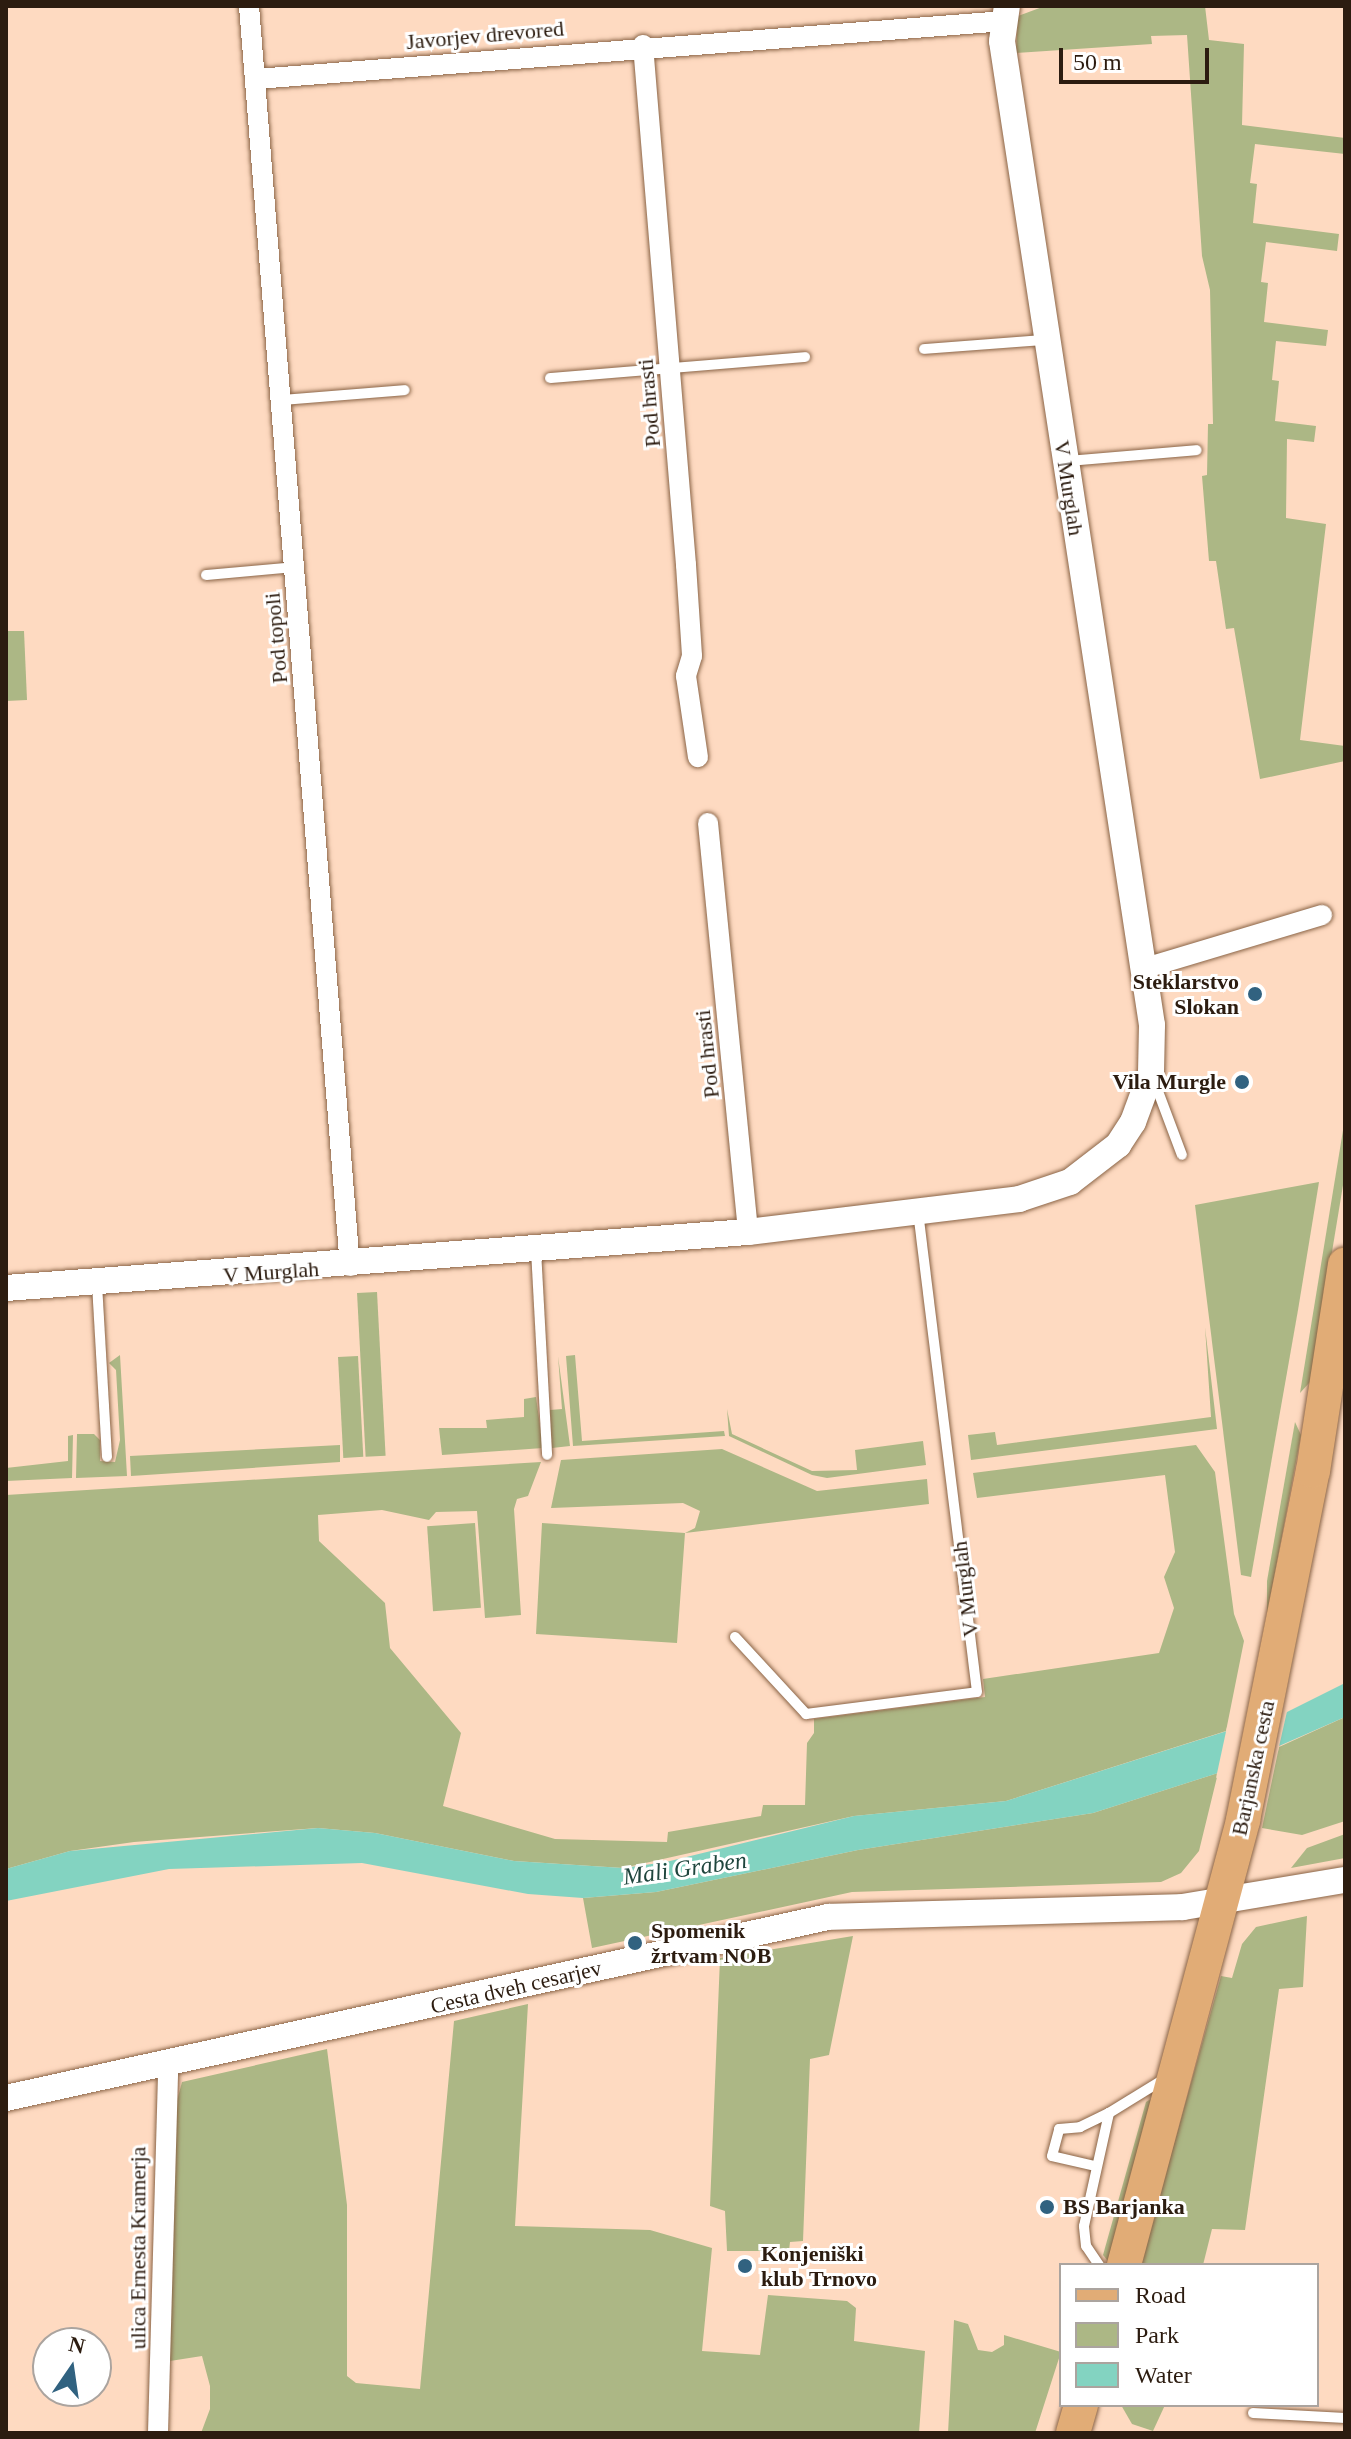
<!DOCTYPE html>
<meta charset="utf-8">
<style>
body{margin:0}
#map{position:relative;width:1351px;height:2439px;overflow:hidden;background:#fedac1;font-family:Georgia,serif}
div>[style]{position:absolute}
.green>*{inset:0;background:#acb785;transform-origin:0 0}
.water>*{inset:0;background:#83d3c1}
.pier>*{inset:0;background:#fedac1}
.roads{filter:drop-shadow(0 0 2px #8a6446) drop-shadow(0 0 2px #8a6446)}
.service>*{height:10px;margin:-5px;padding:0 5px;transform-origin:5px;border-radius:5px;background:#fff}
.minor>*{height:20px;margin:-10px;padding:0 10px;transform-origin:10px;border-radius:10px;background:#fff}
.tertiary>*{height:26px;margin:-13px;padding:0 13px;transform-origin:13px;border-radius:13px;background:#fff}
.primary>*{height:34px;margin:-17px;padding:0 17px;transform-origin:17px;border-radius:17px;background:#e1ac76}
.dots>*{width:22px;height:22px;translate:-50% -50%;box-sizing:border-box;border:4px solid #fff;border-radius:50%}
span{translate:-50% -50%;white-space:nowrap;text-align:center;line-height:1.15;-webkit-text-stroke:6px #fff;paint-order:stroke}
.street-label{font-size:22px;color:#2c1c10}
.poi-label{font-size:22px;color:#2c1c10;font-weight:700}
.right{translate:-100% -50%;text-align:right}
.left{translate:0 -50%;text-align:left}
.water-label{font-size:24px;color:#1f453d;font-style:italic}
.frame{position:absolute;inset:0;border:8px solid #2c1c10;pointer-events:none}
.legend{position:absolute;left:1059px;top:2263px;width:260px;height:144px;box-sizing:border-box;background:#fff;border:2px solid #aba49f;margin:0;padding:10px 14px;list-style:none;font-size:24px;color:#2c1c10}
.legend li{display:flex;align-items:center;gap:16px;height:40px}
.legend b{width:40px;border:2px solid #aba49f}
.north{position:absolute;left:32px;top:2327px;width:80px;height:80px;box-sizing:border-box;background:#fff;border:2px solid #aba49f;border-radius:50%;rotate:13deg;font-size:22px;font-weight:700;line-height:32px;text-align:center;color:#2c1c10}
.north::after{content:'';display:block;margin:auto;width:28px;height:36px;background:#316280;clip-path:polygon(50% 0,100% 100%,50% 72%,0 100%)}
.scale{position:absolute;left:1059px;top:48px;width:150px;height:36px;box-sizing:border-box;border:4px solid #2c1c10;border-top:0;padding-left:10px;font-size:24px;line-height:28px;white-space:nowrap;color:#2c1c10;-webkit-text-stroke:6px #fff;paint-order:stroke}
</style>
<div id="map">
<div class="green">
<i style="clip-path:polygon(1045px 6px,1205px 6px,1209px 40px,1244px 44px,1242px 125px,1345px 138px,1345px 154px,1255px 144px,1250px 183px,1257px 184px,1253px 223px,1339px 234px,1337px 251px,1266px 242px,1261px 282px,1268px 283px,1264px 322px,1328px 330px,1326px 346px,1276px 341px,1272px 380px,1279px 381px,1275px 421px,1316px 426px,1314px 442px,1287px 439px,1286px 518px,1326px 524px,1300px 740px,1345px 746px,1345px 761px,1260px 779px,1234px 628px,1226px 629px,1216px 561px,1209px 561px,1202px 476px,1207px 475px,1208px 424px,1213px 424px,1210px 290px,1202px 256px,1187px 35px,1151px 36px,1152px 44px,1016px 53px,1018px 16px)"></i>
<i style="clip-path:polygon(6px 631px,24px 631px,27px 700px,6px 701px)"></i>
<i style="clip-path:polygon(1345px 1118px,1345px 1173px,1330px 1264px,1310px 1382px,1300px 1393px)"></i>
<i style="clip-path:polygon(1319px 1182px,1298px 1310px,1251px 1577px,1241px 1575px,1195px 1205px)"></i>
<i style="left:377px;top:1292px;width:164px;height:20px;rotate:87deg"></i>
<i style="clip-path:polygon(1205px 1327px,1217px 1429px,971px 1460px,968px 1435px,995px 1432px,997px 1445px,1211px 1417px)"></i>
<i style="clip-path:polygon(120px 1355px,127px 1476px,76px 1478px,77px 1434px,94px 1434px,100px 1440px,100px 1461px,115px 1462px,120px 1440px,116px 1370px,109px 1363px)"></i>
<i style="clip-path:polygon(575px 1355px,582px 1441px,724px 1431px,725px 1436px,573px 1446px,566px 1356px)"></i>
<i style="left:358px;top:1356px;width:101px;height:20px;rotate:87deg"></i>
<i style="clip-path:polygon(558px 1356px,570px 1446px,552px 1448px,550px 1410px,562px 1409px)"></i>
<i style="clip-path:polygon(536px 1397px,543px 1448px,442px 1455px,439px 1428px,487px 1428px,486px 1420px,524px 1417px,524px 1399px)"></i>
<i style="clip-path:polygon(727px 1409px,732px 1434px,812px 1471px,857px 1470px,855px 1450px,923px 1441px,926px 1465px,827px 1478px,812px 1475px,729px 1436px)"></i>
<i style="clip-path:polygon(1295px 1422px,1301px 1435px,1267px 1615px,1267px 1581px)"></i>
<i style="clip-path:polygon(73px 1435px,72px 1478px,6px 1481px,6px 1468px,68px 1461px,68px 1436px)"></i>
<i style="clip-path:polygon(340px 1445px,340px 1462px,131px 1476px,130px 1456px)"></i>
<i style="clip-path:polygon(1196px 1445px,1215px 1472px,1234px 1614px,1244px 1641px,1226px 1731px,1006px 1801px,854px 1816px,623px 1868px,514px 1861px,375px 1833px,318px 1828px,134px 1842px,70px 1851px,6px 1869px,6px 1495px,541px 1462px,528px 1496px,517px 1499px,514px 1509px,521px 1615px,485px 1618px,477px 1511px,436px 1512px,429px 1520px,382px 1510px,318px 1515px,319px 1541px,385px 1603px,390px 1648px,461px 1733px,443px 1806px,555px 1839px,667px 1842px,668px 1832px,761px 1816px,763px 1805px,805px 1805px,807px 1743px,814px 1733px,814px 1719px,985px 1697px,983px 1679px,1159px 1653px,1174px 1608px,1164px 1577px,1175px 1552px,1165px 1475px,977px 1498px,973px 1473px)"></i>
<i style="clip-path:polygon(722px 1449px,817px 1491px,927px 1479px,929px 1504px,685px 1533px,677px 1643px,536px 1634px,542px 1523px,685px 1533px,695px 1528px,700px 1511px,683px 1503px,551px 1508px,561px 1460px)"></i>
<i style="left:475px;top:1523px;width:85px;height:48px;rotate:86deg"></i>
<i style="clip-path:polygon(1345px 1717px,1345px 1821px,1302px 1835px,1262px 1828px,1279px 1747px)"></i>
<i style="clip-path:polygon(1218px 1773px,1199px 1851px,1181px 1873px,1161px 1882px,852px 1892px,592px 1948px,583px 1898px,656px 1892px,858px 1850px,1093px 1813px)"></i>
<i style="clip-path:polygon(1345px 1834px,1345px 1858px,1291px 1868px,1307px 1848px)"></i>
<i style="clip-path:polygon(1307px 1916px,1303px 1987px,1279px 1989px,1245px 2230px,1212px 2229px,1203px 2265px,1140px 2265px,1221px 1976px,1232px 1978px,1242px 1944px,1256px 1927px)"></i>
<i style="clip-path:polygon(853px 1936px,829px 2055px,810px 2059px,803px 2241px,790px 2242px,789px 2251px,727px 2251px,725px 2211px,710px 2206px,720px 1958px)"></i>
<i style="clip-path:polygon(528px 2004px,515px 2226px,650px 2230px,712px 2248px,702px 2351px,760px 2355px,768px 2295px,847px 2301px,856px 2308px,854px 2341px,925px 2351px,919px 2433px,201px 2433px,210px 2409px,210px 2386px,202px 2356px,170px 2361px,170px 2127px,182px 2082px,327px 2049px,347px 2205px,347px 2376px,356px 2383px,420px 2389px,454px 2021px)"></i>
<i style="clip-path:polygon(1151px 2099px,1108px 2261px,1103px 2255px,1146px 2102px)"></i>
<i style="clip-path:polygon(954px 2320px,968px 2324px,978px 2350px,992px 2352px,1004px 2345px,1004px 2335px,1061px 2352px,1035px 2433px,948px 2433px)"></i>
<i style="clip-path:polygon(1121px 2405px,1165px 2405px,1153px 2431px,1132px 2424px)"></i>
</div>
<div class="water">
<i style="clip-path:polygon(1345px 1683px,1345px 1717px,1218px 1773px,1093px 1813px,858px 1850px,656px 1892px,583px 1898px,528px 1894px,362px 1863px,331px 1864px,169px 1869px,6px 1901px,6px 1869px,70px 1851px,318px 1828px,375px 1833px,514px 1861px,623px 1868px,666px 1862px,854px 1816px,1006px 1801px,1287px 1712px)"></i>
</div>
<div class="pier">
<i style="clip-path:polygon(1288px 1707px,1278px 1751px,1216px 1778px,1227px 1727px)"></i>
</div>
<div class="roads">
<div class="service">
<i style="left:924px;top:349px;width:121px;rotate:-4.3deg"></i>
<i style="left:550px;top:378px;width:256px;rotate:-4.7deg"></i>
<i style="left:281px;top:400px;width:124px;rotate:-4.6deg"></i>
<i style="left:1067px;top:461px;width:130px;rotate:-4.8deg"></i>
<i style="left:206px;top:575px;width:89px;rotate:-5.1deg"></i>
<i style="left:1153px;top:1078px;width:82px;rotate:69.4deg"></i>
<i style="left:536px;top:1250px;width:205px;rotate:86.9deg"></i>
<i style="left:97px;top:1284px;width:173px;rotate:86.7deg"></i>
<i style="left:735px;top:1637px;width:105px;rotate:47.3deg"></i>
<i style="left:806px;top:1714px;width:172px;rotate:-7.3deg"></i>
<i style="left:977px;top:1692px;width:484px;rotate:-97deg"></i>
<i style="left:1095px;top:2166px;width:44px;rotate:-166.9deg"></i>
<i style="left:1052px;top:2156px;width:28px;rotate:-75deg"></i>
<i style="left:1059px;top:2129px;width:21px;rotate:-5deg"></i>
<i style="left:1080px;top:2127px;width:32px;rotate:-26deg"></i>
<i style="left:1099px;top:2265px;width:23px;rotate:-124deg"></i>
<i style="left:1086px;top:2246px;width:20px;rotate:-96deg"></i>
<i style="left:1084px;top:2226px;width:116px;rotate:-77.5deg"></i>
<i style="left:1109px;top:2113px;width:67px;rotate:-31.6deg"></i>
<i style="left:1253px;top:2413px;width:92px;rotate:3.1deg"></i>
</div>
<div class="minor">
<i style="left:249px;top:6px;width:1264px;rotate:85.42deg"></i>
<i style="left:643px;top:45px;width:522px;rotate:85.27deg"></i>
<i style="left:686px;top:565px;width:91px;rotate:86.2deg"></i>
<i style="left:692px;top:656px;width:21px;rotate:107deg"></i>
<i style="left:686px;top:676px;width:82px;rotate:81.6deg"></i>
<i style="left:256px;top:79px;width:751px;rotate:-4.43deg"></i>
<i style="left:708px;top:823px;width:411px;rotate:84.4deg"></i>
<i style="left:1142px;top:969px;width:188px;rotate:-16.7deg"></i>
<i style="left:158px;top:2433px;width:368px;rotate:-88.4deg"></i>
</div>
<div class="tertiary">
<i style="left:6px;top:1288px;width:744px;rotate:-4.32deg"></i>
<i style="left:748px;top:1232px;width:273px;rotate:-6.9deg"></i>
<i style="left:1019px;top:1199px;width:54px;rotate:-18.4deg"></i>
<i style="left:1070px;top:1182px;width:61px;rotate:-37.6deg"></i>
<i style="left:1118px;top:1145px;width:27px;rotate:-57deg"></i>
<i style="left:1133px;top:1122px;width:52px;rotate:-69.8deg"></i>
<i style="left:1151px;top:1073px;width:48px;rotate:-88.8deg"></i>
<i style="left:1152px;top:1025px;width:995px;rotate:-98.67deg"></i>
<i style="left:1002px;top:41px;width:35px;rotate:-82deg"></i>
<i style="left:6px;top:2098px;width:842px;rotate:-12.42deg"></i>
<i style="left:828px;top:1917px;width:355px;rotate:-1.6deg"></i>
<i style="left:1183px;top:1907px;width:164px;rotate:-9.5deg"></i>
</div>
<div class="primary">
<i style="left:1124px;top:2265px;width:461px;rotate:-75deg"></i>
<i style="left:1243px;top:1820px;width:356px;rotate:-78.7deg"></i>
<i style="left:1313px;top:1471px;width:209px;rotate:-81.2deg"></i>
<i style="left:1073px;top:2433px;width:29px;rotate:-74deg"></i>
</div>
</div>
<div class="dots">
<i style="left:1255px;top:994px;background:#316280"></i>
<i style="left:1242px;top:1082px;background:#316280"></i>
<i style="left:635px;top:1943px;background:#316280"></i>
<i style="left:1047px;top:2207px;background:#316280"></i>
<i style="left:745px;top:2266px;background:#316280"></i>
</div>
<div class="street-label">
<span style="left:485px;top:35px;rotate:-5deg">Javorjev drevored</span>
<span style="left:649px;top:403px;rotate:-95deg">Pod hrasti</span>
<span style="left:1069px;top:488px;rotate:81deg">V Murglah</span>
<span style="left:276px;top:638px;rotate:-95deg">Pod topoli</span>
<span style="left:707px;top:1054px;rotate:-96deg">Pod hrasti</span>
<span style="left:271px;top:1272px;rotate:-4deg">V Murglah</span>
<span style="left:965px;top:1589px;rotate:-97deg">V Murglah</span>
<span style="left:1253px;top:1768px;rotate:-78deg">Barjanska cesta</span>
<span style="left:516px;top:1987px;rotate:-13deg">Cesta dveh cesarjev</span>
<span style="left:138px;top:2248px;rotate:-90deg">ulica Ernesta Kramerja</span>
</div>
<div class="poi-label">
<span class="right" style="left:1239px;top:994px">Steklarstvo<br>Slokan</span>
<span class="right" style="left:1226px;top:1082px">Vila Murgle</span>
<span class="left" style="left:651px;top:1943px">Spomenik<br>žrtvam NOB</span>
<span class="left" style="left:1063px;top:2207px">BS Barjanka</span>
<span class="left" style="left:761px;top:2266px">Konjeniški<br>klub Trnovo</span>
</div>
<div class="water-label">
<span style="left:685px;top:1869px;rotate:-8deg">Mali Graben</span>
</div>
<div class="frame"></div>
<ul class="legend">
<li><b style="height:10px;background:#e1ac76"></b>Road</li>
<li><b style="height:22px;background:#acb785"></b>Park</li>
<li><b style="height:22px;background:#83d3c1"></b>Water</li>
</ul>
<div class="north">N</div>
<div class="scale">50 m</div>
</div>
